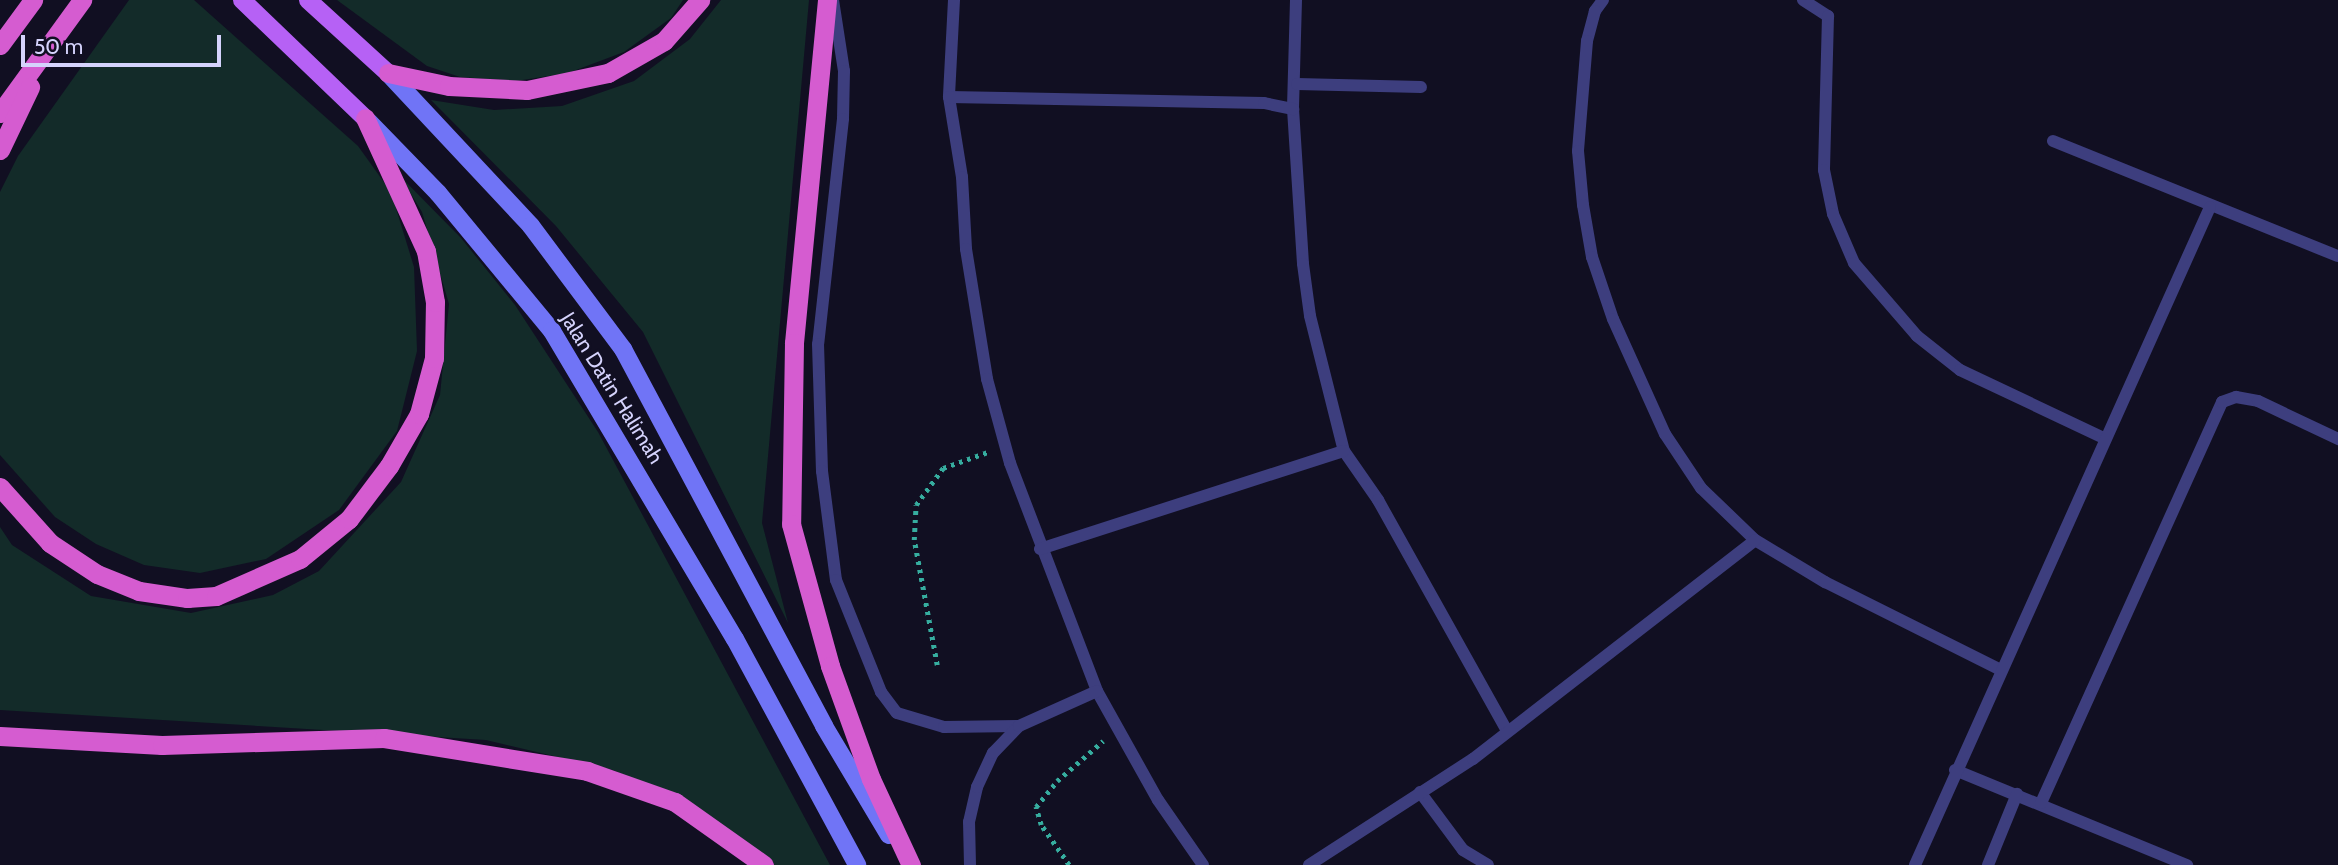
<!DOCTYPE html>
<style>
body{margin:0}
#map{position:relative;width:2338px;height:865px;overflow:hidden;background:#110f22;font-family:Cabin,sans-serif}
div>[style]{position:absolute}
.green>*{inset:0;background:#132b29}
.path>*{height:4.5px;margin-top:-2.25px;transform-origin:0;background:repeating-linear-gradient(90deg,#36ad9f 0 3.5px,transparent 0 8.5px)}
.service>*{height:12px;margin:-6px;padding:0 6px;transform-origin:6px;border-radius:6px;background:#3d3e7e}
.secondary>*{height:18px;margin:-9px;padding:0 9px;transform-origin:9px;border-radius:9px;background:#7074f6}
.primary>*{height:18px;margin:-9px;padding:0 9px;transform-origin:9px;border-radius:9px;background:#b661f5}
.trunk>*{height:19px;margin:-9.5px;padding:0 9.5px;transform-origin:9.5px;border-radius:9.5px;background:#d55cd0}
span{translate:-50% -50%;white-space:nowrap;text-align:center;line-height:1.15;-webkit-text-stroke:5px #110f22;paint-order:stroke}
.street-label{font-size:21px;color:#d5d3fc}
.scale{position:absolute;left:21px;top:35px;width:200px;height:32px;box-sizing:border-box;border:4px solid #d5d3fc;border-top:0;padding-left:9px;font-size:21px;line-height:24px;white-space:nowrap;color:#d5d3fc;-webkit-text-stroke:5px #110f22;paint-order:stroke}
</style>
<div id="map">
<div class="green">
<i style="clip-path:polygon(129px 0,194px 0,358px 146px,391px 192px,414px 267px,417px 351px,397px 431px,339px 510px,266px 559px,200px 573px,144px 565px,96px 544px,55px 517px,0 455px,0 192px,18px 156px)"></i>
<i style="clip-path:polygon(337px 0,683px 0,671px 18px,624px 52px,568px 73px,516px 81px,460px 77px,427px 66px)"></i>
<i style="clip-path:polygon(721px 0,809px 0,762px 523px,788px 623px,643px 332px,556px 226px,431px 100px,494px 110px,562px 106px,634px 81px,690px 39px)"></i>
<i style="clip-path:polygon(400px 176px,461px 238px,515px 305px,598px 432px,830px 865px,771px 865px,696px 807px,613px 770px,486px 740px,0 710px,0 527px,12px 545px,91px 596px,191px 613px,273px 595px,319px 571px,401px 482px,440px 395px,449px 304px,422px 212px)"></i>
</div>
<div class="path">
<i style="left:937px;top:665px;width:127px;rotate:-100.4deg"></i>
<i style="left:914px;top:540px;width:35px;rotate:-87deg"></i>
<i style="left:916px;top:505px;width:46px;rotate:-53.9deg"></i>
<i style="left:943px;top:468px;width:48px;rotate:-19.6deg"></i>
<i style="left:1069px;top:865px;width:49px;rotate:-125deg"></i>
<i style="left:1041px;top:825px;width:19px;rotate:-106deg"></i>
<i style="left:1036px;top:807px;width:33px;rotate:-51deg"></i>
<i style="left:1057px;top:781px;width:61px;rotate:-41deg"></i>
</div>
<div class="service">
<i style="left:833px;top:0;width:72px;rotate:81.2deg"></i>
<i style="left:844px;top:71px;width:48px;rotate:91.2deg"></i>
<i style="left:843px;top:119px;width:226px;rotate:96.3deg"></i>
<i style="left:818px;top:344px;width:127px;rotate:88.2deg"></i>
<i style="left:822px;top:471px;width:110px;rotate:82.7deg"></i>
<i style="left:836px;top:580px;width:121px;rotate:68.1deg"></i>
<i style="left:881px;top:692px;width:26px;rotate:53deg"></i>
<i style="left:897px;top:713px;width:49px;rotate:16.6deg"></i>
<i style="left:944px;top:727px;width:75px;rotate:-0.8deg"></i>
<i style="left:954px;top:0;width:97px;rotate:93deg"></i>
<i style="left:949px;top:97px;width:81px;rotate:80.8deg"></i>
<i style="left:962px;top:177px;width:72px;rotate:86.8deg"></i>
<i style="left:966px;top:249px;width:132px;rotate:80.8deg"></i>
<i style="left:987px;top:379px;width:87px;rotate:74.7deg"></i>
<i style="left:1010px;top:463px;width:244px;rotate:69.1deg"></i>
<i style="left:1097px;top:691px;width:125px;rotate:60.8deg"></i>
<i style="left:1158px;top:800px;width:79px;rotate:55.3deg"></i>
<i style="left:1296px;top:0;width:109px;rotate:91.6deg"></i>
<i style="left:1293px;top:109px;width:155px;rotate:86.3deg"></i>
<i style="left:1303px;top:264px;width:52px;rotate:82.3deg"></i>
<i style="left:1310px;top:316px;width:139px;rotate:75.9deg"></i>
<i style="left:1344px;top:451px;width:60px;rotate:55.2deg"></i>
<i style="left:1378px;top:500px;width:265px;rotate:60.8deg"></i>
<i style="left:1603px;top:0;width:14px;rotate:126deg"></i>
<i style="left:1595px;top:11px;width:31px;rotate:105deg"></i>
<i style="left:1587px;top:41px;width:110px;rotate:94.7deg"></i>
<i style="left:1578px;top:151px;width:54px;rotate:84.7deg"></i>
<i style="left:1583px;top:205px;width:53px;rotate:80.2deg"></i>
<i style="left:1592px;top:257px;width:65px;rotate:71.3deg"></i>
<i style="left:1613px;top:319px;width:126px;rotate:65.7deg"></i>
<i style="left:1665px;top:434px;width:65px;rotate:56.3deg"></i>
<i style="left:1701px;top:488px;width:75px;rotate:43.9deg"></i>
<i style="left:1755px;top:540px;width:82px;rotate:31deg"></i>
<i style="left:1825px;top:582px;width:197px;rotate:26.6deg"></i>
<i style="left:1803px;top:0;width:30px;rotate:33deg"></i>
<i style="left:1828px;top:16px;width:154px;rotate:91.5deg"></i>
<i style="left:1824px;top:170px;width:45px;rotate:78.4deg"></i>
<i style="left:1833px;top:214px;width:53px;rotate:66.8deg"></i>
<i style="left:1854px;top:263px;width:96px;rotate:49.2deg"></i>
<i style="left:1917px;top:336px;width:55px;rotate:38.3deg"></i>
<i style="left:1960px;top:370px;width:161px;rotate:25.3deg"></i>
<i style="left:1297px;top:84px;width:124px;rotate:1.4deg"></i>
<i style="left:949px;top:97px;width:315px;rotate:1.1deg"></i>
<i style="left:1264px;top:103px;width:30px;rotate:12deg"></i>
<i style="left:2053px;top:141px;width:307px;rotate:22deg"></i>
<i style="left:1040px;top:549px;width:319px;rotate:-17.9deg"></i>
<i style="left:1955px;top:770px;width:251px;rotate:22.3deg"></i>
<i style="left:1420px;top:792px;width:72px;rotate:53.4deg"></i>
<i style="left:1463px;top:850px;width:29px;rotate:31deg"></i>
<i style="left:2041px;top:803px;width:440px;rotate:-65.7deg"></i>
<i style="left:2222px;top:402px;width:15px;rotate:-20deg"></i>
<i style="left:2236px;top:397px;width:22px;rotate:10deg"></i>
<i style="left:2258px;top:401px;width:89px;rotate:25.4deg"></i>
<i style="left:970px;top:865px;width:43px;rotate:-91.3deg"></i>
<i style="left:969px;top:822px;width:36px;rotate:-77deg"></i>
<i style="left:977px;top:787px;width:38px;rotate:-65deg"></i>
<i style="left:993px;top:753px;width:37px;rotate:-46deg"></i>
<i style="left:1019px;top:726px;width:85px;rotate:-24.2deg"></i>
<i style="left:1309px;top:865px;width:195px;rotate:-32.9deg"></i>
<i style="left:1473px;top:759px;width:357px;rotate:-37.8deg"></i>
<i style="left:1915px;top:865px;width:721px;rotate:-65.85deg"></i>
<i style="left:1988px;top:865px;width:77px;rotate:-67.8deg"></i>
</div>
<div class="secondary">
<i style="left:388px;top:73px;width:209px;rotate:46.9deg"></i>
<i style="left:531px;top:226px;width:154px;rotate:53.2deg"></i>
<i style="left:623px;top:349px;width:427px;rotate:61.9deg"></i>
<i style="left:824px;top:726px;width:127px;rotate:59.2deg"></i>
<i style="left:369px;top:122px;width:99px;rotate:45.8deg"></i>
<i style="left:438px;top:193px;width:179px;rotate:50.4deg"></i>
<i style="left:552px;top:331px;width:358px;rotate:59.3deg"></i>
<i style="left:735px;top:639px;width:257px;rotate:61.6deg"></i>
</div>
<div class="primary">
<i style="left:242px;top:0;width:170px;rotate:43.8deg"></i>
<i style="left:308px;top:0;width:108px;rotate:42.4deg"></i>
</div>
<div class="trunk">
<i style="left:827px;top:0;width:345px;rotate:95.5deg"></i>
<i style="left:794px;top:343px;width:181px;rotate:90.9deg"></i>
<i style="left:791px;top:524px;width:147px;rotate:74.6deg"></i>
<i style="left:830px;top:666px;width:120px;rotate:70.1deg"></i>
<i style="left:871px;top:779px;width:95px;rotate:65.1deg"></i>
<i style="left:0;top:45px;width:56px;rotate:-53.7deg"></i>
<i style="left:388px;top:73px;width:62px;rotate:12deg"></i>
<i style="left:449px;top:86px;width:78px;rotate:2.9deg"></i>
<i style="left:527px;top:90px;width:83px;rotate:-11.9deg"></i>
<i style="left:608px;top:73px;width:64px;rotate:-29.7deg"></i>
<i style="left:664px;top:41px;width:55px;rotate:-48.7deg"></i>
<i style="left:0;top:113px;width:140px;rotate:-54deg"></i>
<i style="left:0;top:150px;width:70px;rotate:-64.5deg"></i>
<i style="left:0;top:487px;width:75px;rotate:48.2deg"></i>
<i style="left:50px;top:543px;width:56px;rotate:33.4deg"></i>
<i style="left:97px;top:574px;width:45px;rotate:22deg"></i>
<i style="left:139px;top:591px;width:49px;rotate:8.3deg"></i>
<i style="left:187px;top:598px;width:29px;rotate:-4deg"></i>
<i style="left:216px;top:596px;width:92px;rotate:-23.8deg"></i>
<i style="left:300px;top:559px;width:63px;rotate:-39.2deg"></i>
<i style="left:349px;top:519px;width:66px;rotate:-53deg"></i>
<i style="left:389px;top:466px;width:60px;rotate:-60deg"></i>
<i style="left:419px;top:414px;width:58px;rotate:-75deg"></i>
<i style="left:434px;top:358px;width:56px;rotate:-89deg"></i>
<i style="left:435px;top:302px;width:52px;rotate:-100deg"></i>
<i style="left:426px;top:251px;width:146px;rotate:-114.6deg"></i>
<i style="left:0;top:736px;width:162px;rotate:3.2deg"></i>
<i style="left:162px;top:745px;width:222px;rotate:-1.8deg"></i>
<i style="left:384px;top:738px;width:206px;rotate:9.2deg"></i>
<i style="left:587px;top:771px;width:93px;rotate:19.4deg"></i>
<i style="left:675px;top:802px;width:109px;rotate:35.3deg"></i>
</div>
<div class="street-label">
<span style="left:612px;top:388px;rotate:58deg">Jalan Datin Halimah</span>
</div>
<div class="scale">50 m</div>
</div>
